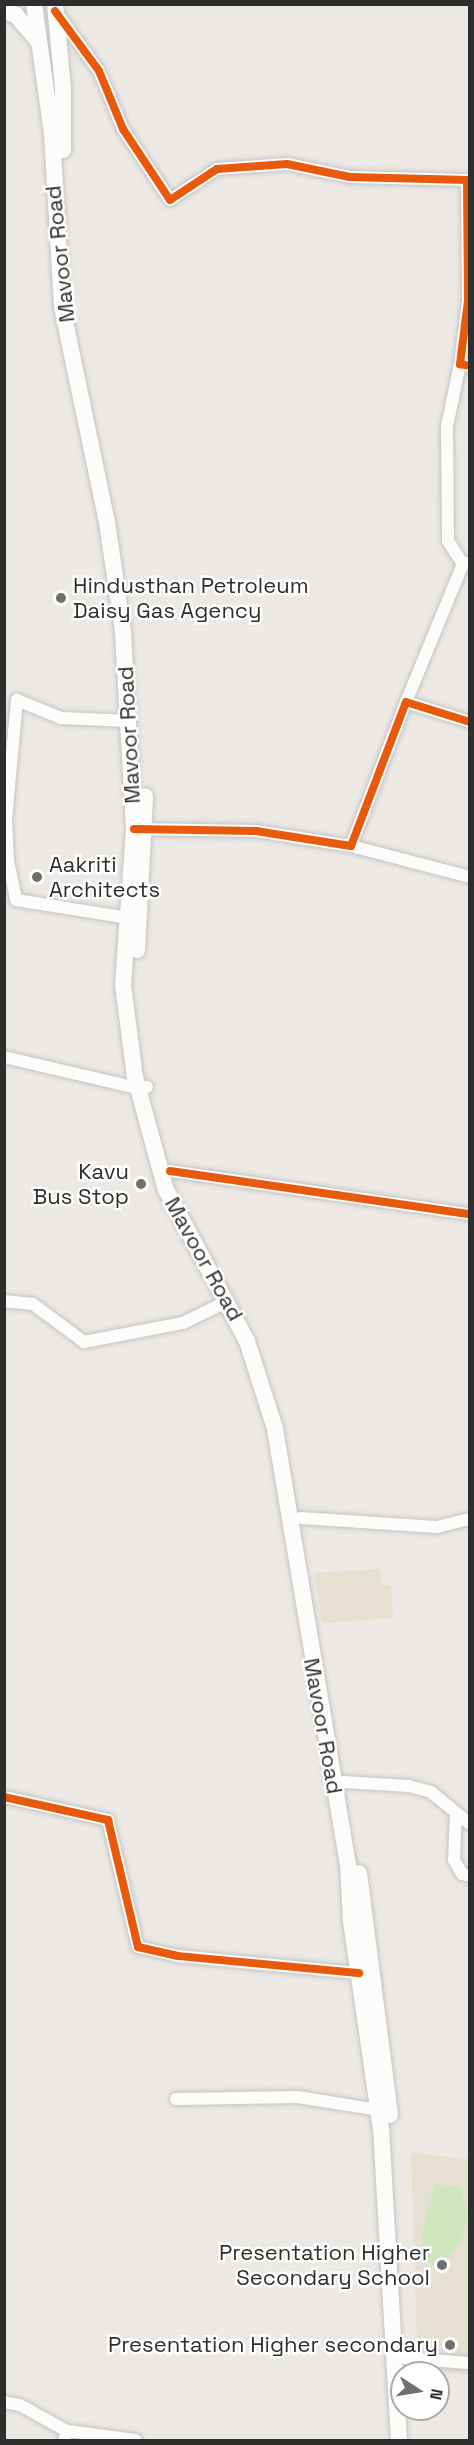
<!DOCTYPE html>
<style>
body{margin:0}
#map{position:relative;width:474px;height:2445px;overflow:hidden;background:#ece8e4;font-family:"Space Grotesk",sans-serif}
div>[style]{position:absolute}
.education>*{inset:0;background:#e6e0d3}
.green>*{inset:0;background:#cee6be}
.roads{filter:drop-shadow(0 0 2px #c5c4c5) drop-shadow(0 0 2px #c5c4c5)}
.street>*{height:12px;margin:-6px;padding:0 6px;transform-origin:6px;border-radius:6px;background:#fcfcfb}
.secondary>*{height:16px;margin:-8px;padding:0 8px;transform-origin:8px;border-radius:8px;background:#fcfcfb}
.cycleway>*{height:8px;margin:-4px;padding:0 4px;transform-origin:4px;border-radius:4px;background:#e8590c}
.dots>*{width:16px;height:16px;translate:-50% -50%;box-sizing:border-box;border:3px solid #fff;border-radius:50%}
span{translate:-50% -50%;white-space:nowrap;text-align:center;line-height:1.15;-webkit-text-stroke:5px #fff;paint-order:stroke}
.street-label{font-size:22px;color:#2e2e2e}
.poi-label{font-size:22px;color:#2e2e2e}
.left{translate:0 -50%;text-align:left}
.right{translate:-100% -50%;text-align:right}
.frame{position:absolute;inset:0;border:6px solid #2e2e2e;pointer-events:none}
.north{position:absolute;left:390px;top:2361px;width:60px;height:60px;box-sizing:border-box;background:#fff;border:2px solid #ababab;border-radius:50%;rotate:102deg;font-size:16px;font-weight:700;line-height:24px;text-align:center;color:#2e2e2e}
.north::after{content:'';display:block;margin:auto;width:21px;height:27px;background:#706f6e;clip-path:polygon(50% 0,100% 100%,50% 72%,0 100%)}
</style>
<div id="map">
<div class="education">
<i style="clip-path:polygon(380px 1569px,382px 1585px,391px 1585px,393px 1618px,322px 1623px,314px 1573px)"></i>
<i style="clip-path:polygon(411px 2153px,469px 2159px,469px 2374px,418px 2372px)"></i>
</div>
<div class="green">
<i style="clip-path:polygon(435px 2184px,460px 2187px,468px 2210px,463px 2238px,445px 2262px,429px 2264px,421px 2251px,426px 2213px)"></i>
</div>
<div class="roads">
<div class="street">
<i style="left:56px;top:12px;width:73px;rotate:53.9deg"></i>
<i style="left:99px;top:71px;width:63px;rotate:67.5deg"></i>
<i style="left:123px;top:129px;width:85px;rotate:56.5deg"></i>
<i style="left:170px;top:200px;width:56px;rotate:-33.4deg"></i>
<i style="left:217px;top:169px;width:70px;rotate:-4.1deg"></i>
<i style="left:287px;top:164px;width:64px;rotate:11.7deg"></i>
<i style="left:350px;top:177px;width:117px;rotate:1.5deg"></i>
<i style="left:467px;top:180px;width:121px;rotate:89.5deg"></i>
<i style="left:468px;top:301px;width:64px;rotate:97.2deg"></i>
<i style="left:460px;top:364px;width:10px;rotate:11deg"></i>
<i style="left:460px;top:364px;width:63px;rotate:101.8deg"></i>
<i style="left:447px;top:426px;width:115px;rotate:89.5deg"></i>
<i style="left:448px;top:541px;width:27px;rotate:57deg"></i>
<i style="left:406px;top:702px;width:149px;rotate:-67.6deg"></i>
<i style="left:463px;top:564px;width:5px;rotate:-11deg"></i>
<i style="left:135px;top:829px;width:121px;rotate:0.9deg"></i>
<i style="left:256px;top:831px;width:96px;rotate:9deg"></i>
<i style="left:351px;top:846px;width:154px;rotate:-69.1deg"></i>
<i style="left:406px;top:702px;width:67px;rotate:17.4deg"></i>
<i style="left:351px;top:846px;width:123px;rotate:14.6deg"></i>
<i style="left:4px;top:861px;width:4px"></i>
<i style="left:8px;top:861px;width:40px;rotate:78deg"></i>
<i style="left:16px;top:900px;width:113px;rotate:9.1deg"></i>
<i style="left:8px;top:861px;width:41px;rotate:-92.8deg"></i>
<i style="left:6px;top:820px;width:121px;rotate:-84.8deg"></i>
<i style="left:17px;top:700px;width:48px;rotate:22.2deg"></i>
<i style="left:61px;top:718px;width:68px;rotate:2.5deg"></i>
<i style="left:4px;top:1057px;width:137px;rotate:13.1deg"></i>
<i style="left:137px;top:1088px;width:10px;rotate:-6deg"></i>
<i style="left:170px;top:1171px;width:303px;rotate:8.2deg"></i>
<i style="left:4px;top:1301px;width:29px;rotate:6deg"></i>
<i style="left:33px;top:1304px;width:64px;rotate:36.7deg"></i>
<i style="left:84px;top:1342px;width:101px;rotate:-10.9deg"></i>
<i style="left:183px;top:1323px;width:50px;rotate:-26.1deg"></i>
<i style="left:301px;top:1518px;width:136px;rotate:3.8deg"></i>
<i style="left:437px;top:1527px;width:34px;rotate:-14deg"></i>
<i style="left:343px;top:1782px;width:66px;rotate:3.5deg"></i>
<i style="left:409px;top:1786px;width:23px;rotate:15deg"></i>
<i style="left:431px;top:1792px;width:50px;rotate:39.4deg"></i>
<i style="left:4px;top:1797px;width:107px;rotate:12.5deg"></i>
<i style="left:108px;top:1820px;width:130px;rotate:76.7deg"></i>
<i style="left:138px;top:1947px;width:41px;rotate:12.7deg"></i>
<i style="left:178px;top:1956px;width:182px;rotate:5.4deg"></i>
<i style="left:456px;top:1814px;width:46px;rotate:92.5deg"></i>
<i style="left:454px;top:1860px;width:16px;rotate:60deg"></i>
<i style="left:462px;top:1874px;width:8px;rotate:14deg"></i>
<i style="left:176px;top:2099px;width:122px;rotate:-0.9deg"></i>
<i style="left:298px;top:2097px;width:81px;rotate:9.2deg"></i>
<i style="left:404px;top:2358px;width:66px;rotate:4.3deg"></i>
<i style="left:4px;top:2402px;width:16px;rotate:11deg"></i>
<i style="left:20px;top:2405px;width:54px;rotate:29deg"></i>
<i style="left:64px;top:2440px;width:9px;rotate:-72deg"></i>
<i style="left:67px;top:2431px;width:69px;rotate:7.5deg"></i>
</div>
<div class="secondary">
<i style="left:34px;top:4px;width:130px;rotate:82.1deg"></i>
<i style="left:52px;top:133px;width:174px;rotate:86.7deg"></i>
<i style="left:62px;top:307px;width:220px;rotate:78.2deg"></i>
<i style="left:107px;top:522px;width:111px;rotate:81.7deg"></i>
<i style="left:123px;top:632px;width:197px;rotate:86.8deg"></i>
<i style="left:134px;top:829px;width:156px;rotate:94deg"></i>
<i style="left:123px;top:985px;width:93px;rotate:82.6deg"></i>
<i style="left:135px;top:1077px;width:117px;rotate:74.7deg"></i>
<i style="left:166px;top:1190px;width:171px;rotate:61.8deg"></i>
<i style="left:247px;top:1341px;width:92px;rotate:72.3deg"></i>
<i style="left:275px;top:1429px;width:440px;rotate:80.5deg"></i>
<i style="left:348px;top:1863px;width:58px;rotate:87deg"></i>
<i style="left:351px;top:1921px;width:209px;rotate:81.8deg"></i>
<i style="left:381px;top:2128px;width:313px;rotate:86.7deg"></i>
<i style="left:55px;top:4px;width:84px;rotate:84.6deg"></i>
<i style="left:63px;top:88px;width:62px;rotate:90deg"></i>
<i style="left:9px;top:13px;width:7px;rotate:16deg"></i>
<i style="left:16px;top:15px;width:33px;rotate:50deg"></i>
<i style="left:137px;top:950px;width:154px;rotate:-87deg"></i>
<i style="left:359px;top:1873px;width:244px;rotate:82.7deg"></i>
</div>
</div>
<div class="cycleway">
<i style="left:55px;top:11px;width:74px;rotate:53.7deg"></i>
<i style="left:99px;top:71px;width:63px;rotate:67.5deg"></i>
<i style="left:123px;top:129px;width:85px;rotate:56.5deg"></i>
<i style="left:170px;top:200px;width:56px;rotate:-33.4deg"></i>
<i style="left:217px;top:169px;width:70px;rotate:-4.1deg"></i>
<i style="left:287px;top:164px;width:64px;rotate:11.7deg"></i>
<i style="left:350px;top:177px;width:117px;rotate:1.5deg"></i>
<i style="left:467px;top:180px;width:121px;rotate:89.5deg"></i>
<i style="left:468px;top:301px;width:64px;rotate:97.2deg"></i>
<i style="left:460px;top:364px;width:10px;rotate:11deg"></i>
<i style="left:134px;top:829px;width:122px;rotate:0.9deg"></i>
<i style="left:256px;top:831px;width:96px;rotate:9deg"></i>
<i style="left:351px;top:846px;width:154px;rotate:-69.1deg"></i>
<i style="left:406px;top:702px;width:67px;rotate:17.4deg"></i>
<i style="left:170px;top:1171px;width:303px;rotate:8.2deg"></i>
<i style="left:4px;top:1797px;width:107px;rotate:12.5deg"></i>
<i style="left:108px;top:1820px;width:130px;rotate:76.7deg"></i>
<i style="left:138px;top:1947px;width:41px;rotate:12.7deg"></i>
<i style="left:178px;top:1956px;width:182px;rotate:5.4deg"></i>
</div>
<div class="dots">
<i style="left:61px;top:598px;background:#706f6e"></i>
<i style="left:37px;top:877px;background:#706f6e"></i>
<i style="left:141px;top:1184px;background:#706f6e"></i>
<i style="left:442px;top:2265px;background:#706f6e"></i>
<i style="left:450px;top:2345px;background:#706f6e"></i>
</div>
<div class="street-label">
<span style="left:60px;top:254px;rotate:-96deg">Mavoor Road</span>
<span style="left:129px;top:735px;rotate:-93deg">Mavoor Road</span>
<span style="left:204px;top:1259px;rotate:61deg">Mavoor Road</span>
<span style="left:323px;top:1726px;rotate:80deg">Mavoor Road</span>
</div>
<div class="poi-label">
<span class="left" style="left:73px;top:598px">Hindusthan Petroleum<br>Daisy Gas Agency</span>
<span class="left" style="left:49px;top:877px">Aakriti<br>Architects</span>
<span class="right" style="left:129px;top:1184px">Kavu<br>Bus Stop</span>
<span class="right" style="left:430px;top:2265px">Presentation Higher<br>Secondary School</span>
<span class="right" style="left:438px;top:2345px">Presentation Higher secondary</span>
</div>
<div class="frame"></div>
<div class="north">N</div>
</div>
